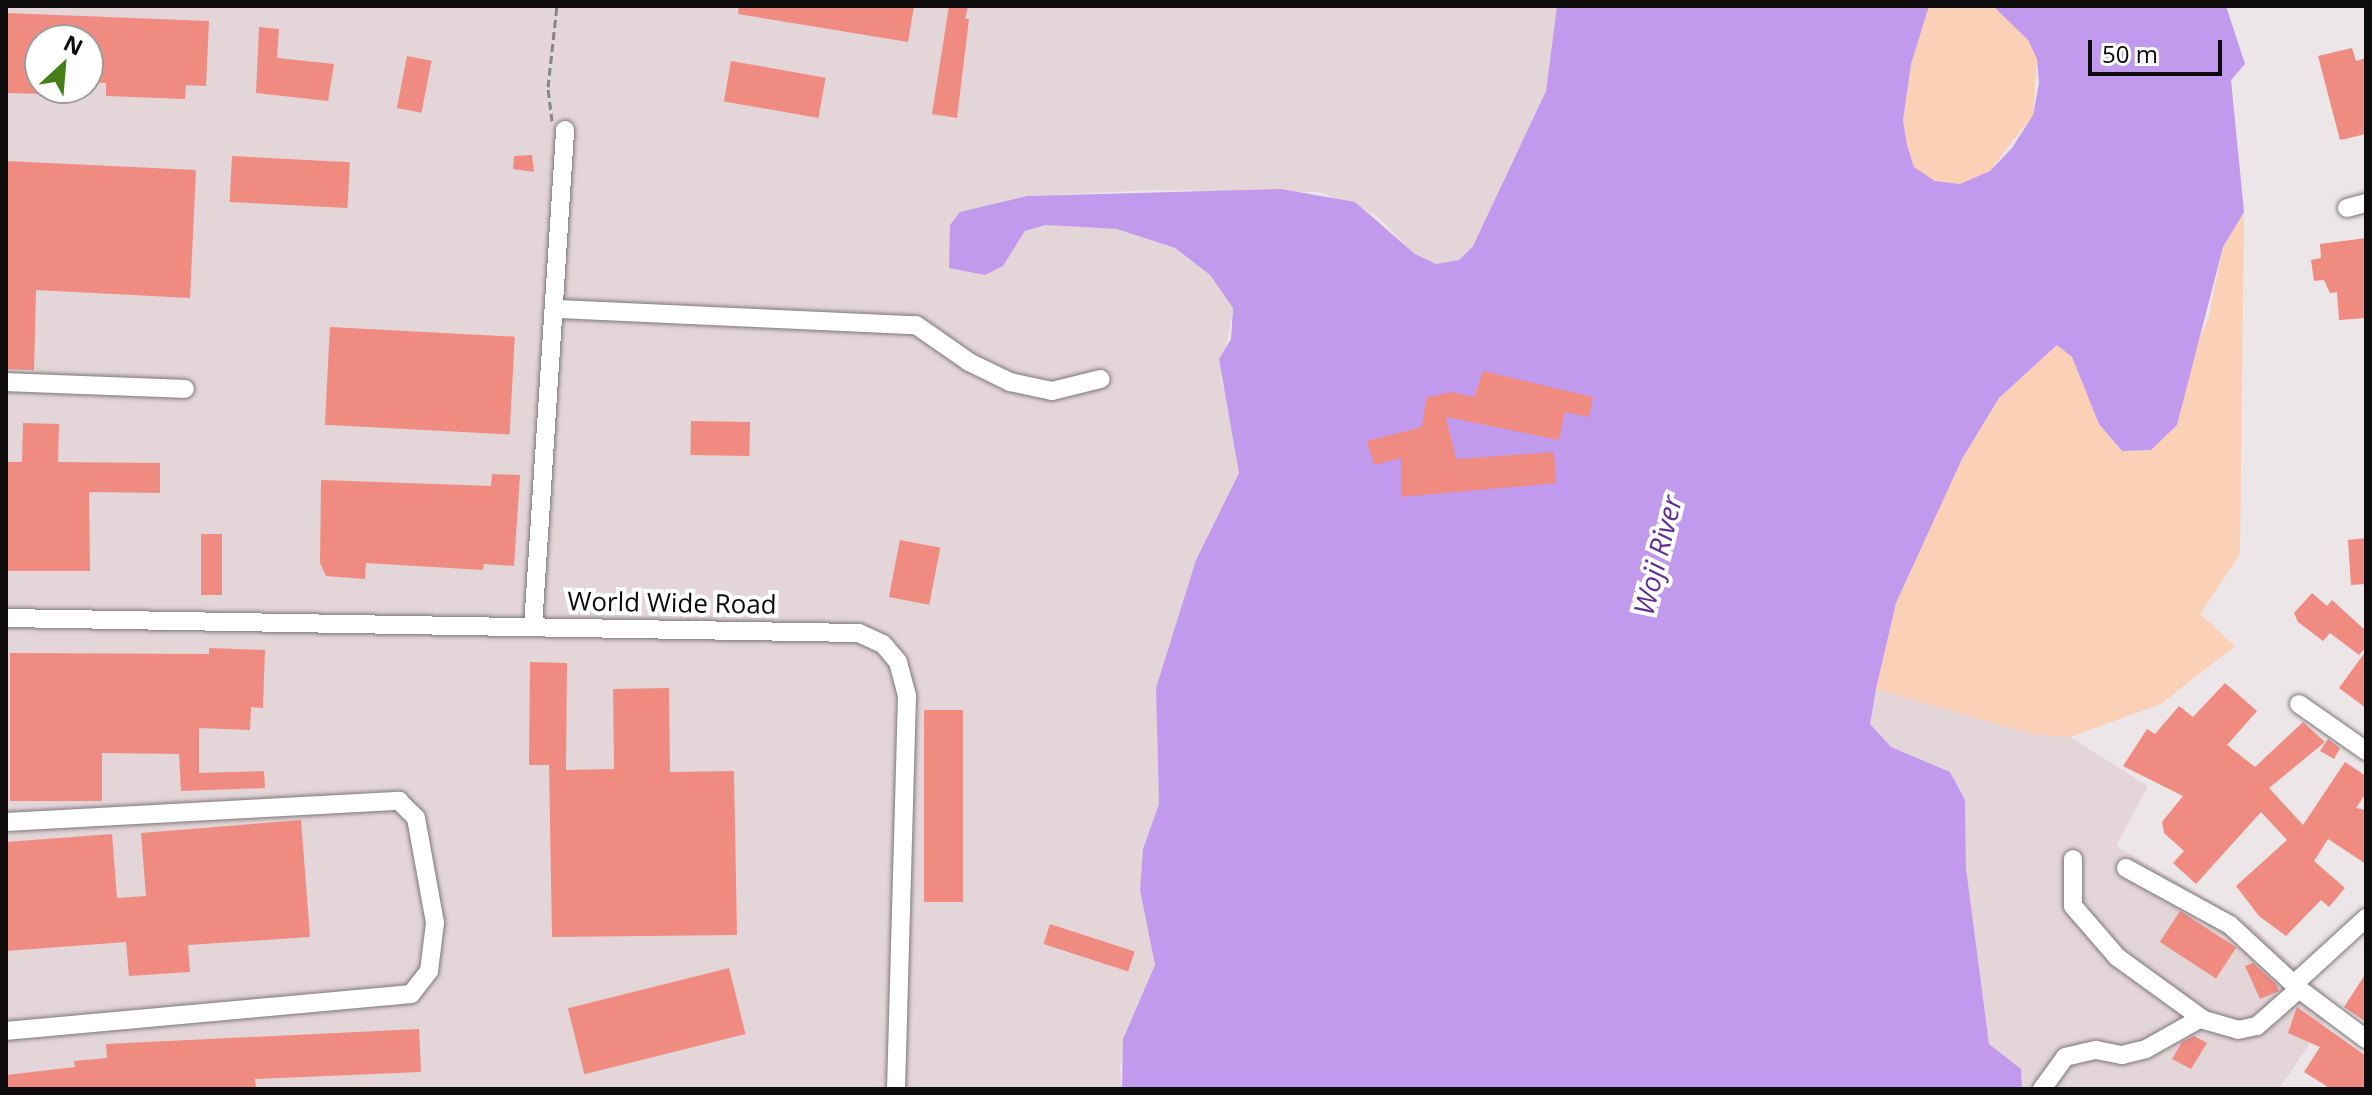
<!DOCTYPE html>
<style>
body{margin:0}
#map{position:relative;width:2372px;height:1095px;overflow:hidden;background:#ede6e8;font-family:"Open Sans",sans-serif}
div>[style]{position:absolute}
.built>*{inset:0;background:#e4d5d9}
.green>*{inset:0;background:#fad1b7}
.water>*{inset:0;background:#c19aee}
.building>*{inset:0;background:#f08b81;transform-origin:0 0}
.path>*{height:3px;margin-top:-1.5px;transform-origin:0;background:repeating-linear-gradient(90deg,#8a8586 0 8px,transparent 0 12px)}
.roads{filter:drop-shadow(0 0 2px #7c7778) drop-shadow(0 0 2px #7c7778)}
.minor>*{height:18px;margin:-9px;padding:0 9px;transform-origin:9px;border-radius:9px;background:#fff}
span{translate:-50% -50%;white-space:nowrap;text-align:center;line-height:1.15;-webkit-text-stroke:8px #fff;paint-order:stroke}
.street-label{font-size:26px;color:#0d0b0b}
.water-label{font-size:28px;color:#622e90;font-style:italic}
.frame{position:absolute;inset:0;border:8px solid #0d0b0b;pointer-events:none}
.north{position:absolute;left:24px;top:24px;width:80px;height:80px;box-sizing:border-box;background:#fff;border:2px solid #9e9d9d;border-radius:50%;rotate:26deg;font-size:22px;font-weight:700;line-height:32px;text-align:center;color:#0d0b0b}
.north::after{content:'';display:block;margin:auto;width:28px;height:36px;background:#467f19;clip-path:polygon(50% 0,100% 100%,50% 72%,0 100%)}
.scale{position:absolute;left:2088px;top:40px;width:134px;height:36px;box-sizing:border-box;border:4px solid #0d0b0b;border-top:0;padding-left:10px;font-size:24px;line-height:28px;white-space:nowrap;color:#0d0b0b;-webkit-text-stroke:6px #fff;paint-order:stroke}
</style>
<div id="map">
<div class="built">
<i style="clip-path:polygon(evenodd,6px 6px,1557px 6px,1546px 91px,1473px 246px,1459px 260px,1436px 264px,1415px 254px,1376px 215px,1319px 192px,1154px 190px,1027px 196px,1003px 266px,1025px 231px,1047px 225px,1118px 229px,1174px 248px,1210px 275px,1233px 308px,1221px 380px,1231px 406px,1239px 473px,1196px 560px,1156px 688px,1159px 804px,1143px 849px,1140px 890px,1155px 965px,1120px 1067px,1122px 1089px,6px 1089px,6px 6px,40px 40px,88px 40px,88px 88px,40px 88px,40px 40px)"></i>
<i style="clip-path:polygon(1876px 689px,2031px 734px,2070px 737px,2148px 786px,2116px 846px,2251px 925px,2336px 1005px,2279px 1089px,2022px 1089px,2021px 1069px,1989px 1044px,1966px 868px,1965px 800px,1950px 772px,1891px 747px,1869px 724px)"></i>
</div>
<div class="green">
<i style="clip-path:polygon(1929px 6px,1993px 6px,2028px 40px,2037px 59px,2033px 115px,1990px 171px,1960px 184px,1935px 181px,1914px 167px,1907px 145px,1903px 120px,1911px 64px)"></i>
<i style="clip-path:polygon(2244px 212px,2240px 554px,2200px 614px,2235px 646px,2161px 704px,2070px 737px,2031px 734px,1876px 689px,1896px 603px,1962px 459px,1999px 398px,2058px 344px,2072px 357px,2099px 424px,2121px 451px,2152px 450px,2208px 320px,2223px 247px)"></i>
</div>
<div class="water">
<i style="clip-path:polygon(1557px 6px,1929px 6px,1911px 64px,1903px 120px,1907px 145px,1914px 167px,1935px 181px,1960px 184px,1990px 171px,2012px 148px,2033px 115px,2039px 83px,2037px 59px,2028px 40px,1993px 6px,2226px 6px,2245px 64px,2231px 80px,2244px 212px,2223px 247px,2177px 425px,2151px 450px,2122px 451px,2099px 424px,2072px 357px,2057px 345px,1999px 398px,1962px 459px,1896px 603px,1876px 689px,1870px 724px,1891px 747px,1950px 772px,1965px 800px,1966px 868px,1989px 1044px,2021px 1069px,2022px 1089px,1122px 1089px,1123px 1039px,1155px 965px,1140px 890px,1143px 849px,1159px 804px,1156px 688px,1196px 560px,1239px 473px,1219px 359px,1231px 339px,1233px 308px,1210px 275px,1175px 248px,1117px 229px,1046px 225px,1025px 231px,1003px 266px,985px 275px,949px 268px,950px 225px,960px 212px,1027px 196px,1281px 189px,1355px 202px,1415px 254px,1436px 264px,1459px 260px,1473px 246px,1546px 91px)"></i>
</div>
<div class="building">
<i style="clip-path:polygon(739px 6px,914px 6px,908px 42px,738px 14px)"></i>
<i style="clip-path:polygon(949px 6px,968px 6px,965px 19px,969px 19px,957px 118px,932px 114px)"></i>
<i style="clip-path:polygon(6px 13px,209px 21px,206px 86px,186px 85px,185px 99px,106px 96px,106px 83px,88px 82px,88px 40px,40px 40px,40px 94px,8px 93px)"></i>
<i style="clip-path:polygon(259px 27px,279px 29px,277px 58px,334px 64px,328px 101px,256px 93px)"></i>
<i style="clip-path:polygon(2352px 48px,2356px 61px,2366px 58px,2366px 134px,2340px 140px,2318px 56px)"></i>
<i style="left:407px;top:56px;width:25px;height:53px;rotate:11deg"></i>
<i style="left:731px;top:61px;width:96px;height:41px;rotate:10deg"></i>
<i style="clip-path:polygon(532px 155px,534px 172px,513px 169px,514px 156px)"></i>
<i style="left:232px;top:156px;width:118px;height:46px;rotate:3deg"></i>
<i style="clip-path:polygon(6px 161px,196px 170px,190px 298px,36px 290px,34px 370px,6px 369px)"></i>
<i style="clip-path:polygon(2366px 238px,2366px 318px,2339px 320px,2337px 292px,2330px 293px,2324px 280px,2314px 281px,2311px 260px,2321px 258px,2320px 244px)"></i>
<i style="left:330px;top:327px;width:185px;height:98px;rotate:3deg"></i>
<i style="clip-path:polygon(1483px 371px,1593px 397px,1589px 417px,1565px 412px,1559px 440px,1446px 417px,1456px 459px,1554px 452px,1556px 483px,1401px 497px,1401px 458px,1374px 465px,1367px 441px,1422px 427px,1426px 398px,1451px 392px,1474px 397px)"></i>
<i style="left:691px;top:421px;width:59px;height:34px;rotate:1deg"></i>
<i style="clip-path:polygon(23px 423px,59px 424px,58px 462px,160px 463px,160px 493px,89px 492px,90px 571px,6px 571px,6px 462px,22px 462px)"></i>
<i style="clip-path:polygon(492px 474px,520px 475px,514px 566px,484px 564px,483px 570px,366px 563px,365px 579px,326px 576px,320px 563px,321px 480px,491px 486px)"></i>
<i style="left:201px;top:534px;width:21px;height:61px"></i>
<i style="clip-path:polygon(2366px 538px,2366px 584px,2351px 585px,2348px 540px)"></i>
<i style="left:900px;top:540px;width:41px;height:58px;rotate:11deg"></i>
<i style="clip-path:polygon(2312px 593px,2327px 606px,2332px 600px,2366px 631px,2366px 647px,2359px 655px,2330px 633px,2323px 641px,2298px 622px,2294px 613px)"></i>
<i style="clip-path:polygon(209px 648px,265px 650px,263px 708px,251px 707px,250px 730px,199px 728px,199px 773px,264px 771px,265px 788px,181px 791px,179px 754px,102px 753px,102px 801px,10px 801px,10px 653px,209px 654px)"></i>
<i style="clip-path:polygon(2366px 651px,2366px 708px,2339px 688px)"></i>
<i style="clip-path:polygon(530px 662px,567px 663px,566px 770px,614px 769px,613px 689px,669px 688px,670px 772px,734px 771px,737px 935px,552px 937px,549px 765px,529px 765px)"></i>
<i style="clip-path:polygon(2225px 683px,2257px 711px,2227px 745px,2255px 767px,2303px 722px,2325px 742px,2269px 788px,2303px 825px,2345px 762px,2366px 776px,2366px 793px,2356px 808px,2366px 810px,2366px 864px,2328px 839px,2314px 861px,2345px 888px,2329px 907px,2321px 900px,2286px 936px,2259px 916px,2236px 886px,2287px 840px,2261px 812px,2196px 884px,2173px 863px,2184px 851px,2164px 833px,2162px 822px,2183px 796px,2123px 766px,2147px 729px,2155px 734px,2179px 706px,2193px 717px)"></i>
<i style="left:924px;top:710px;width:39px;height:192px"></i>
<i style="clip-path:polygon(2328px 739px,2340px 748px,2334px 759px,2320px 751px)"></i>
<i style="clip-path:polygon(301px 820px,310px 937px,188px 945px,190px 972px,129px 976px,126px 942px,6px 951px,6px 842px,112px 834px,117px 898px,146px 896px,141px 833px)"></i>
<i style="left:2180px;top:911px;width:67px;height:37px;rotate:33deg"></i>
<i style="left:1050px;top:924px;width:89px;height:21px;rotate:18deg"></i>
<i style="clip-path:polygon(2253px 963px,2276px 984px,2279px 991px,2260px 999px,2245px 966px)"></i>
<i style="left:729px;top:968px;width:68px;height:166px;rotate:76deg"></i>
<i style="clip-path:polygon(2366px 973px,2366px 1022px,2344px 1007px)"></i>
<i style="clip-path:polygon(2297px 1007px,2366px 1056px,2366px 1089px,2331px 1089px,2304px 1072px,2320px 1047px,2288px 1033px)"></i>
<i style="clip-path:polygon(419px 1029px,421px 1072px,255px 1079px,256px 1089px,6px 1089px,6px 1075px,75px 1067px,74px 1061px,107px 1058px,106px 1044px)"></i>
<i style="clip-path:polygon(2194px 1036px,2207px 1043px,2191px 1069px,2172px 1059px,2182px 1042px)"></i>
</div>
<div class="path">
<i style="left:552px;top:121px;width:34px;rotate:-97deg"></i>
<i style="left:548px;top:87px;width:81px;rotate:-83.7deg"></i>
</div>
<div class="roads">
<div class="minor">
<i style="left:2347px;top:208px;width:20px;rotate:-15deg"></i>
<i style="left:557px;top:309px;width:359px;rotate:2.6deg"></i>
<i style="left:916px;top:325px;width:65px;rotate:34.9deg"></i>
<i style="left:969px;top:362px;width:46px;rotate:26deg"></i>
<i style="left:1010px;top:382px;width:43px;rotate:12.1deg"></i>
<i style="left:1052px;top:391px;width:50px;rotate:-13.8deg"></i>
<i style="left:6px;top:382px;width:179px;rotate:2.2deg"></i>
<i style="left:6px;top:618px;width:853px;rotate:1.01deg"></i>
<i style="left:859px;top:633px;width:26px;rotate:25deg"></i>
<i style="left:883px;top:644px;width:23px;rotate:50deg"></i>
<i style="left:898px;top:662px;width:35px;rotate:75deg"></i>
<i style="left:907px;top:696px;width:393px;rotate:91.6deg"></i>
<i style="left:533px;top:627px;width:498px;rotate:-86.3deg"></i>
<i style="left:2299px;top:704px;width:82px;rotate:35deg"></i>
<i style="left:6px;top:822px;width:394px;rotate:-3.1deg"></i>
<i style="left:399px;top:801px;width:24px;rotate:45deg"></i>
<i style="left:416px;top:818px;width:107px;rotate:79.7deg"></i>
<i style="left:435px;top:923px;width:48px;rotate:97.1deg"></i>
<i style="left:429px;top:971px;width:29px;rotate:128deg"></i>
<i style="left:411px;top:994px;width:407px;rotate:174.8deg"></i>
<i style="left:2073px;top:859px;width:47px;rotate:90deg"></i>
<i style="left:2073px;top:906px;width:67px;rotate:49.2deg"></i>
<i style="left:2117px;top:957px;width:107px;rotate:35.9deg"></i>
<i style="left:2204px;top:1020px;width:35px;rotate:16deg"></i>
<i style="left:2238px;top:1030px;width:19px;rotate:-12deg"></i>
<i style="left:2257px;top:1026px;width:56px;rotate:-41.4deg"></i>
<i style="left:2126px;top:868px;width:119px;rotate:28.7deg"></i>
<i style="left:2230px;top:925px;width:94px;rotate:42.8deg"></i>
<i style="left:2299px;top:989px;width:84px;rotate:36.7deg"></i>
<i style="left:2294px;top:984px;width:98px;rotate:-42.5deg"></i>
<i style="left:2042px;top:1089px;width:39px;rotate:-54deg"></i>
<i style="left:2065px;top:1057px;width:32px;rotate:-13deg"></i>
<i style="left:2096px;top:1050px;width:26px;rotate:11deg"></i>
<i style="left:2122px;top:1055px;width:25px;rotate:-14deg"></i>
<i style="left:2146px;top:1049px;width:63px;rotate:-29.4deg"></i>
</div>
</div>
<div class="street-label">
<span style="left:672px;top:603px;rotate:1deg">World Wide Road</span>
</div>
<div class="water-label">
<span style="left:1657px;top:555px;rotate:-76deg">Woji River</span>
</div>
<div class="frame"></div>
<div class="north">N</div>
<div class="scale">50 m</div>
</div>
